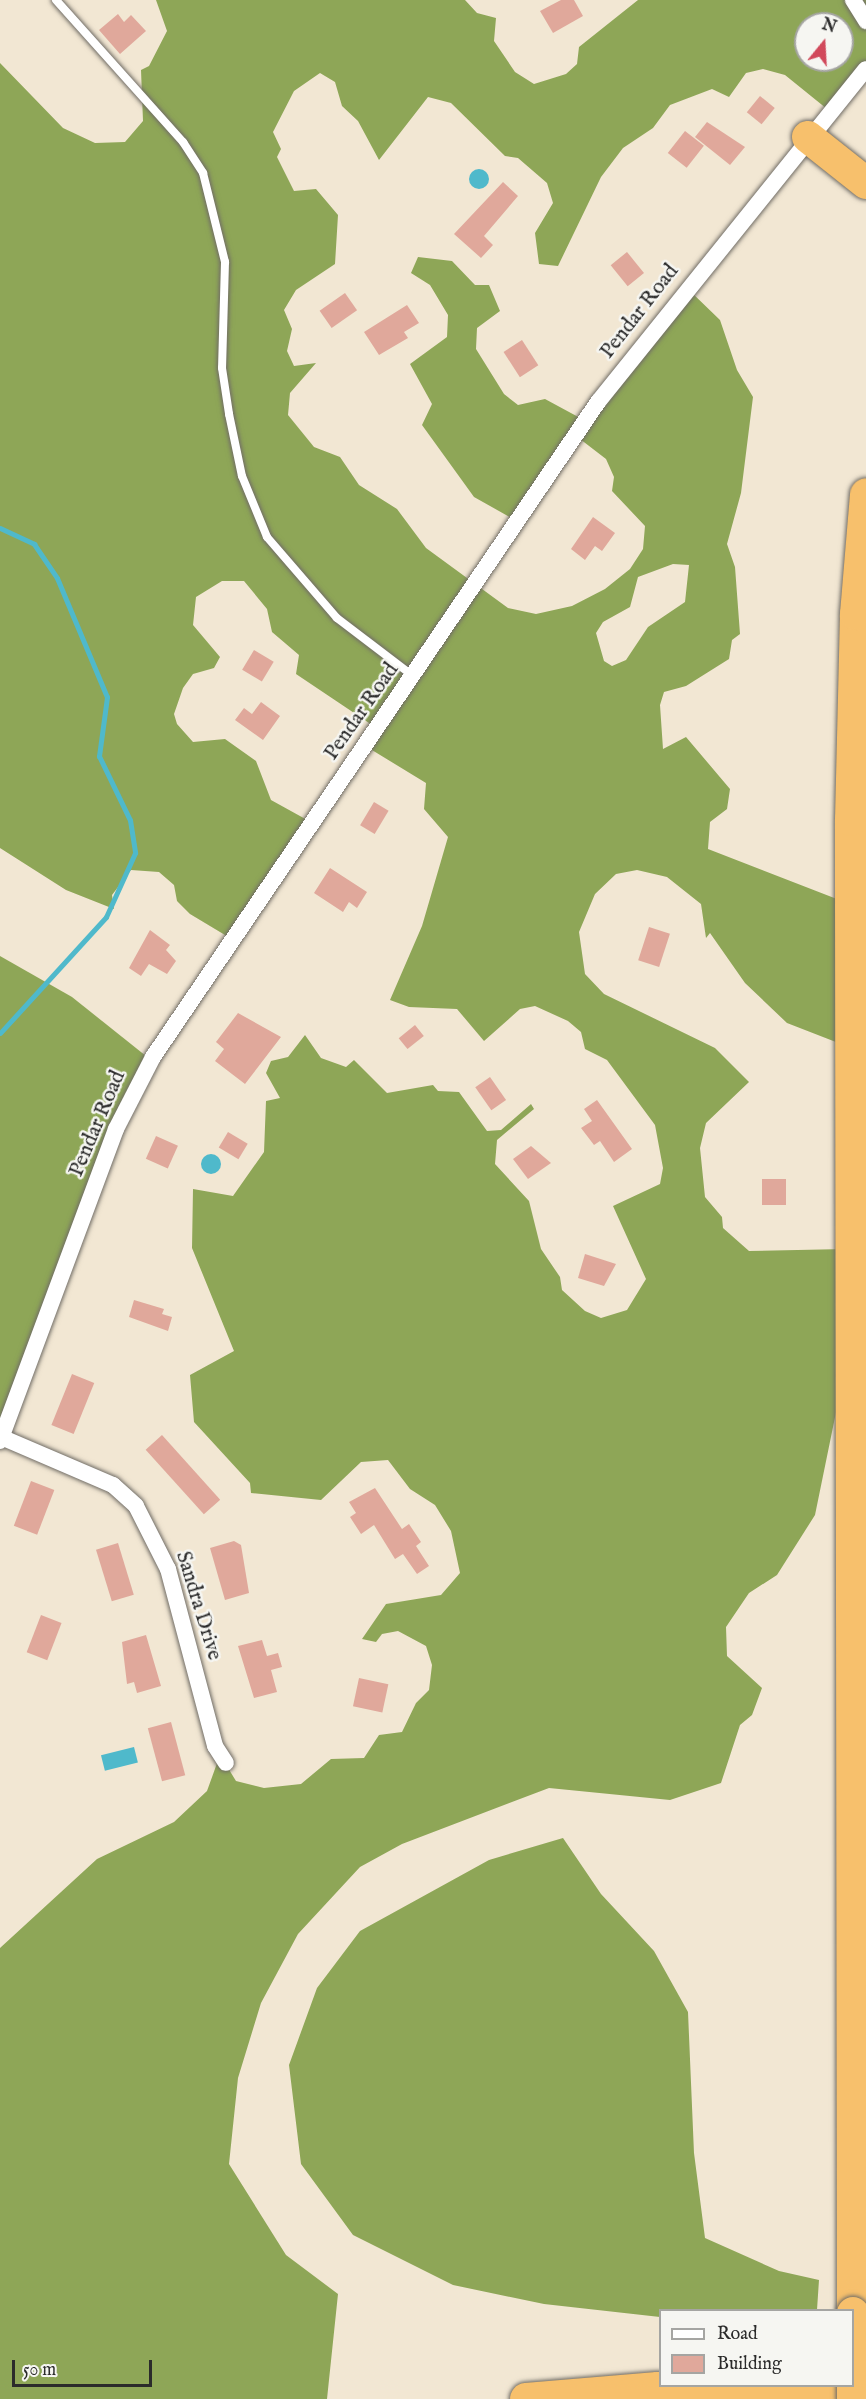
<!DOCTYPE html>
<style>
body{margin:0}
#map{position:relative;width:866px;height:2399px;overflow:hidden;background:#f2e7d3;font-family:"IM FELL English",serif}
div>[style]{position:absolute}
.forest>*{inset:0;background:#8ea657}
.water>*{inset:0;background:#4fb9cb;transform-origin:0 0}
.round{border-radius:50%}
.stream>*{height:5px;margin:-2.5px;padding:0 2.5px;transform-origin:2.5px;border-radius:2.5px;background:#4fb9cb}
.building>*{inset:0;background:#e0a89b;transform-origin:0 0}
.roads{filter:drop-shadow(0 0 2px #716d66) drop-shadow(0 0 2px #716d66)}
.lane>*{height:8px;margin:-4px;padding:0 4px;transform-origin:4px;border-radius:4px;background:#fff}
.street>*{height:16px;margin:-8px;padding:0 8px;transform-origin:8px;border-radius:8px;background:#fff}
.highway>*{height:32px;margin:-16px;padding:0 16px;transform-origin:16px;border-radius:16px;background:#f7c06c}
.bridges{filter:drop-shadow(0 0 2px #716d66) drop-shadow(0 0 2px #716d66)}
.highway-bridge>*{height:32px;margin:-16px;padding:0 16px;transform-origin:16px;border-radius:16px;background:#f7c06c}
span{translate:-50% -50%;white-space:nowrap;text-align:center;line-height:1.15;-webkit-text-stroke:5px #f6f6f2;paint-order:stroke}
.street-label{font-size:21px;color:#2b2b2b}
.legend{position:absolute;left:659px;top:2309px;width:195px;height:78px;box-sizing:border-box;background:#f6f6f2;border:2px solid #a5a5a2;margin:0;padding:8px 10px;list-style:none;font-size:18px;color:#2b2b2b}
.legend li{display:flex;align-items:center;gap:12px;height:30px}
.legend b{width:30px;border:2px solid #a5a5a2}
.north{position:absolute;left:794px;top:12px;width:60px;height:60px;box-sizing:border-box;background:#f6f6f2;border:2px solid #a5a5a2;border-radius:50%;rotate:18deg;font-size:16px;font-weight:700;line-height:24px;text-align:center;color:#2b2b2b}
.north::after{content:'';display:block;margin:auto;width:21px;height:27px;background:#d1495b;clip-path:polygon(50% 0,100% 100%,50% 72%,0 100%)}
.scale{position:absolute;left:12px;top:2360px;width:140px;height:27px;box-sizing:border-box;border:3px solid #2b2b2b;border-top:0;padding-left:8px;font-size:18px;line-height:21px;white-space:nowrap;color:#2b2b2b;-webkit-text-stroke:4px #f6f6f2;paint-order:stroke}
</style>
<div id="map">
<div class="forest">
<i style="clip-path:polygon(evenodd,156px 0,465px 0,477px 13px,496px 18px,494px 41px,515px 72px,534px 84px,566px 74px,577px 64px,579px 47px,638px 0,866px 0,866px 75px,832px 113px,785px 75px,763px 69px,746px 73px,729px 97px,712px 89px,670px 105px,653px 128px,623px 148px,601px 177px,558px 266px,539px 264px,535px 233px,553px 203px,547px 183px,518px 158px,505px 156px,451px 103px,428px 97px,379px 160px,358px 121px,342px 106px,335px 82px,320px 73px,294px 91px,273px 132px,281px 149px,277px 157px,294px 191px,316px 189px,338px 215px,335px 264px,296px 290px,284px 310px,292px 329px,287px 351px,294px 366px,316px 363px,290px 393px,288px 415px,314px 447px,340px 457px,359px 485px,397px 509px,426px 548px,508px 608px,536px 614px,572px 606px,605px 589px,630px 569px,643px 549px,645px 526px,612px 491px,614px 477px,606px 459px,580px 439px,515px 520px,474px 497px,422px 425px,432px 404px,410px 364px,447px 337px,448px 315px,430px 285px,411px 273px,418px 257px,452px 261px,475px 285px,489px 285px,500px 311px,477px 328px,476px 349px,504px 394px,518px 405px,545px 399px,582px 419px,690px 291px,720px 320px,737px 370px,753px 397px,741px 493px,727px 544px,735px 567px,740px 634px,732px 640px,729px 659px,686px 686px,664px 692px,660px 705px,663px 749px,686px 737px,730px 789px,727px 809px,710px 822px,708px 849px,842px 901px,841px 1044px,787px 1023px,745px 983px,710px 933px,706px 938px,701px 904px,667px 877px,637px 870px,616px 874px,595px 894px,579px 932px,585px 974px,604px 994px,715px 1048px,749px 1082px,706px 1123px,700px 1148px,705px 1197px,722px 1217px,723px 1228px,749px 1251px,845px 1249px,842px 1383px,815px 1515px,777px 1575px,749px 1593px,726px 1627px,727px 1656px,762px 1688px,752px 1715px,740px 1725px,721px 1783px,670px 1800px,549px 1788px,402px 1844px,360px 1867px,298px 1934px,261px 2003px,238px 2078px,229px 2164px,286px 2255px,338px 2294px,327px 2399px,0 2399px,0 1948px,97px 1859px,174px 1822px,207px 1791px,220px 1755px,236px 1781px,264px 1788px,301px 1784px,331px 1759px,364px 1758px,379px 1735px,402px 1732px,416px 1703px,429px 1690px,432px 1665px,426px 1646px,398px 1631px,382px 1634px,376px 1642px,362px 1639px,386px 1604px,441px 1595px,460px 1573px,451px 1531px,435px 1505px,410px 1489px,388px 1460px,361px 1462px,321px 1500px,251px 1493px,250px 1483px,194px 1422px,190px 1375px,234px 1351px,192px 1248px,193px 1189px,233px 1196px,264px 1152px,266px 1101px,280px 1098px,266px 1073px,271px 1061px,288px 1057px,305px 1035px,321px 1058px,346px 1067px,354px 1060px,387px 1093px,433px 1085px,438px 1091px,459px 1092px,487px 1131px,501px 1130px,531px 1104px,534px 1109px,497px 1140px,495px 1164px,529px 1201px,541px 1249px,560px 1277px,562px 1290px,585px 1311px,601px 1318px,627px 1310px,646px 1279px,613px 1206px,660px 1184px,663px 1168px,655px 1125px,607px 1060px,585px 1049px,581px 1032px,568px 1021px,535px 1006px,520px 1009px,484px 1041px,457px 1009px,409px 1007px,390px 1000px,422px 926px,448px 837px,424px 809px,426px 783px,367px 747px,375px 727px,296px 674px,299px 655px,272px 632px,267px 609px,244px 581px,222px 581px,196px 597px,193px 625px,220px 657px,214px 668px,193px 674px,183px 688px,174px 714px,177px 724px,193px 742px,225px 739px,256px 761px,271px 800px,309px 821px,230px 938px,190px 914px,177px 901px,174px 885px,159px 872px,131px 870px,112px 895px,114px 909px,66px 890px,0 848px,0 63px,63px 128px,95px 143px,125px 142px,143px 121px,141px 70px,149px 66px,167px 31px,156px 0,806px 24px,842px 24px,842px 60px,806px 60px,806px 24px,156px 0,673px 564px,689px 565px,685px 602px,648px 627px,626px 660px,612px 666px,604px 661px,596px 633px,603px 622px,630px 607px,638px 577px,673px 564px)"></i>
<i style="clip-path:polygon(0 956px,72px 997px,151px 1060px,0 1438px)"></i>
<i style="clip-path:polygon(563px 1838px,601px 1894px,654px 1951px,688px 2012px,694px 2153px,705px 2238px,779px 2271px,819px 2280px,817px 2310px,660px 2310px,660px 2317px,544px 2304px,453px 2285px,353px 2235px,301px 2164px,289px 2065px,317px 1988px,360px 1931px,489px 1860px)"></i>
</div>
<div class="water">
<i class="round" style="left:469px;top:169px;width:20px;height:20px"></i>
<i class="round" style="left:201px;top:1154px;width:20px;height:20px"></i>
<i style="left:134px;top:1747px;width:16px;height:34px;rotate:76deg"></i>
</div>
<div class="stream">
<i style="left:0;top:528px;width:38px;rotate:25deg"></i>
<i style="left:34px;top:544px;width:41px;rotate:55.9deg"></i>
<i style="left:57px;top:578px;width:129px;rotate:67.2deg"></i>
<i style="left:107px;top:697px;width:60px;rotate:97.7deg"></i>
<i style="left:99px;top:756px;width:71px;rotate:64.2deg"></i>
<i style="left:130px;top:820px;width:33px;rotate:81deg"></i>
<i style="left:135px;top:853px;width:70px;rotate:114.4deg"></i>
<i style="left:106px;top:917px;width:157px;rotate:132.4deg"></i>
</div>
<div class="building">
<i style="clip-path:polygon(561px 0,574px 0,583px 16px,553px 33px,540px 11px)"></i>
<i style="clip-path:polygon(118px 14px,124px 22px,131px 15px,146px 31px,120px 54px,99px 30px)"></i>
<i style="left:760px;top:96px;width:19px;height:21px;rotate:39deg"></i>
<i style="clip-path:polygon(707px 122px,745px 147px,730px 165px,695px 137px)"></i>
<i style="left:685px;top:131px;width:24px;height:28px;rotate:38deg"></i>
<i style="clip-path:polygon(503px 182px,518px 196px,484px 236px,493px 245px,481px 258px,454px 234px)"></i>
<i style="left:627px;top:252px;width:27px;height:21px;rotate:51deg"></i>
<i style="left:345px;top:293px;width:21px;height:31px;rotate:55deg"></i>
<i style="clip-path:polygon(407px 305px,419px 323px,404px 332px,408px 338px,379px 355px,364px 332px)"></i>
<i style="left:522px;top:340px;width:30px;height:22px;rotate:57deg"></i>
<i style="clip-path:polygon(593px 517px,615px 533px,602px 551px,595px 546px,585px 560px,571px 549px)"></i>
<i style="left:254px;top:650px;width:23px;height:23px;rotate:31deg"></i>
<i style="clip-path:polygon(261px 702px,280px 716px,263px 740px,235px 720px,244px 708px,252px 714px)"></i>
<i style="left:374px;top:802px;width:17px;height:27px;rotate:31deg"></i>
<i style="clip-path:polygon(330px 868px,367px 892px,357px 908px,349px 902px,343px 912px,314px 893px)"></i>
<i style="left:649px;top:927px;width:22px;height:35px;rotate:18deg"></i>
<i style="clip-path:polygon(150px 930px,170px 945px,166px 950px,176px 961px,167px 974px,149px 964px,141px 976px,129px 968px)"></i>
<i style="clip-path:polygon(238px 1013px,281px 1037px,245px 1084px,215px 1061px,224px 1049px,216px 1042px)"></i>
<i style="left:415px;top:1025px;width:14px;height:21px;rotate:51deg"></i>
<i style="left:490px;top:1077px;width:28px;height:18px;rotate:55deg"></i>
<i style="clip-path:polygon(597px 1100px,632px 1149px,614px 1162px,600px 1141px,594px 1145px,581px 1128px,592px 1121px,584px 1109px)"></i>
<i style="left:228px;top:1132px;width:23px;height:18px;rotate:31deg"></i>
<i style="left:156px;top:1136px;width:24px;height:25px;rotate:24deg"></i>
<i style="clip-path:polygon(531px 1146px,551px 1163px,528px 1179px,513px 1159px)"></i>
<i style="left:762px;top:1179px;width:24px;height:26px"></i>
<i style="clip-path:polygon(585px 1254px,616px 1264px,604px 1286px,578px 1278px)"></i>
<i style="clip-path:polygon(134px 1300px,164px 1309px,162px 1314px,172px 1317px,168px 1331px,129px 1317px)"></i>
<i style="left:72px;top:1374px;width:24px;height:55px;rotate:22deg"></i>
<i style="left:162px;top:1435px;width:87px;height:22px;rotate:48deg"></i>
<i style="left:31px;top:1481px;width:25px;height:48px;rotate:21deg"></i>
<i style="clip-path:polygon(375px 1488px,402px 1529px,409px 1524px,421px 1542px,416px 1546px,429px 1566px,417px 1574px,403px 1554px,395px 1559px,374px 1525px,361px 1534px,350px 1517px,356px 1513px,349px 1502px)"></i>
<i style="clip-path:polygon(234px 1541px,241px 1545px,249px 1593px,225px 1600px,210px 1548px)"></i>
<i style="left:118px;top:1543px;width:54px;height:23px;rotate:73deg"></i>
<i style="left:41px;top:1615px;width:22px;height:40px;rotate:21deg"></i>
<i style="clip-path:polygon(146px 1635px,161px 1686px,137px 1693px,134px 1682px,127px 1684px,122px 1642px)"></i>
<i style="clip-path:polygon(262px 1640px,267px 1656px,278px 1653px,282px 1667px,271px 1670px,277px 1692px,254px 1698px,238px 1646px)"></i>
<i style="left:359px;top:1678px;width:30px;height:29px;rotate:12deg"></i>
<i style="left:171px;top:1722px;width:55px;height:24px;rotate:75deg"></i>
</div>
<div class="roads">
<div class="lane">
<i style="left:56px;top:0;width:191px;rotate:48.2deg"></i>
<i style="left:183px;top:142px;width:37px;rotate:57deg"></i>
<i style="left:203px;top:173px;width:92px;rotate:76.1deg"></i>
<i style="left:225px;top:262px;width:106px;rotate:91.6deg"></i>
<i style="left:222px;top:368px;width:47px;rotate:81.3deg"></i>
<i style="left:229px;top:414px;width:63px;rotate:78.2deg"></i>
<i style="left:242px;top:476px;width:66px;rotate:67.7deg"></i>
<i style="left:267px;top:537px;width:107px;rotate:49.2deg"></i>
<i style="left:337px;top:618px;width:96px;rotate:37.3deg"></i>
</div>
<div class="street">
<i style="left:853px;top:0;width:25px;rotate:58deg"></i>
<i style="left:1px;top:1437px;width:122px;rotate:23.2deg"></i>
<i style="left:113px;top:1485px;width:31px;rotate:42deg"></i>
<i style="left:136px;top:1506px;width:71px;rotate:63.1deg"></i>
<i style="left:168px;top:1569px;width:183px;rotate:75.1deg"></i>
<i style="left:215px;top:1746px;width:20px;rotate:57deg"></i>
<i style="left:0;top:1441px;width:333px;rotate:-69.6deg"></i>
<i style="left:116px;top:1129px;width:81px;rotate:-62.8deg"></i>
<i style="left:153px;top:1057px;width:792px;rotate:-55.81deg"></i>
<i style="left:598px;top:402px;width:427px;rotate:-51.2deg"></i>
</div>
<div class="highway">
<i style="left:808px;top:137px;width:74px;rotate:38.4deg"></i>
<i style="left:853px;top:2313px;width:1493px;rotate:-90.08deg"></i>
<i style="left:851px;top:820px;width:206px;rotate:-88.6deg"></i>
<i style="left:856px;top:614px;width:120px;rotate:-85.2deg"></i>
<i style="left:526px;top:2399px;width:132px;rotate:-4.8deg"></i>
<i style="left:658px;top:2388px;width:208px"></i>
</div>
</div>
<div class="bridges">
<div class="highway-bridge">
<i style="left:853px;top:2399px;width:86px;rotate:-90deg"></i>
</div>
</div>
<div class="street-label">
<span style="left:640px;top:312px;rotate:-52deg">Pendar Road</span>
<span style="left:362px;top:712px;rotate:-55deg">Pendar Road</span>
<span style="left:98px;top:1124px;rotate:-67deg">Pendar Road</span>
<span style="left:198px;top:1606px;rotate:73deg">Sandra Drive</span>
</div>
<ul class="legend">
<li><b style="height:8px;background:#fff"></b>Road</li>
<li><b style="height:16px;background:#e0a89b"></b>Building</li>
</ul>
<div class="north">N</div>
<div class="scale">50 m</div>
</div>
